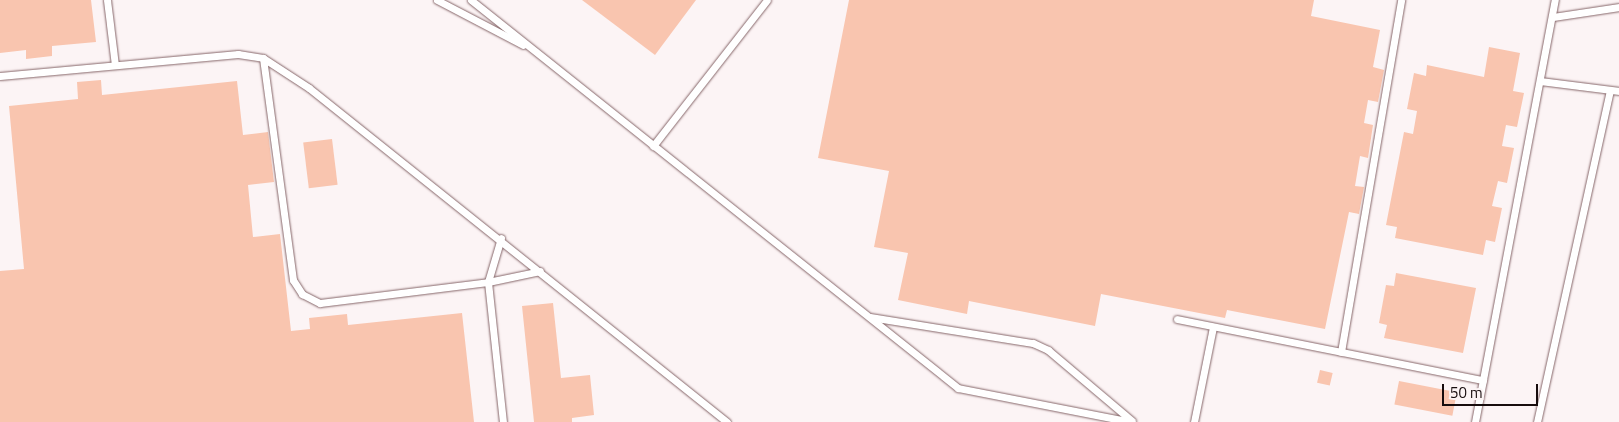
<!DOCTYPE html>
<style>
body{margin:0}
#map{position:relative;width:1619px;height:422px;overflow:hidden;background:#fcf4f5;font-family:"Titillium Web",sans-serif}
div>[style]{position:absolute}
.building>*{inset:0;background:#f9c5af;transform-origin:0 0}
.roads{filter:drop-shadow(0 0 1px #866669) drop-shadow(0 0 1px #866669)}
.lane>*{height:7px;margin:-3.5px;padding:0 3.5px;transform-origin:3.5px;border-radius:3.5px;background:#fff}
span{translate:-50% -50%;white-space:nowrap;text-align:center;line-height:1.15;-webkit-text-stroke:4px #fcf4f5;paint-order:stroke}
.scale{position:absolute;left:1442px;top:384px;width:96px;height:22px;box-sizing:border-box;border:2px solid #170c0d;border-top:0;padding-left:6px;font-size:15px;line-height:18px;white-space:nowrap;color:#170c0d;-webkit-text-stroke:4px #fcf4f5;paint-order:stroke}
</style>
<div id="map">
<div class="building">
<i style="clip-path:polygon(0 0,91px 0,96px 42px,52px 46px,52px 56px,26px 59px,26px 50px,0 53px)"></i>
<i style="clip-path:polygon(582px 0,696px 0,655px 55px)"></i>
<i style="clip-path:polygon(849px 0,1314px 0,1311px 16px,1380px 30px,1373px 67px,1384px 70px,1378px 102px,1368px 100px,1364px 123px,1373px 125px,1368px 158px,1360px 156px,1355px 186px,1364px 187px,1359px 214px,1349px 212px,1325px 329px,1227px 310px,1225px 318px,1101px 294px,1095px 326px,969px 301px,967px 314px,898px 300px,908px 253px,874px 247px,889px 171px,818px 158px)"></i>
<i style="clip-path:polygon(1489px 47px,1520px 53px,1513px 91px,1524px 93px,1517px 127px,1506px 125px,1502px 146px,1514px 148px,1507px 183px,1498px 181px,1492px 206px,1502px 208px,1495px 242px,1486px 240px,1483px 255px,1395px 238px,1397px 227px,1386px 225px,1404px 132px,1413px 134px,1417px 111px,1407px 109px,1414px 73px,1426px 76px,1427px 65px,1484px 77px)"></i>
<i style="clip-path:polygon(101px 80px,102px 95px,237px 81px,243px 135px,268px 132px,274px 182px,248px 185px,253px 237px,280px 234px,291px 331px,310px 329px,309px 318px,347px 314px,348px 325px,462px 313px,474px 422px,0 422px,0 271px,24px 269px,9px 106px,78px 99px,77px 82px)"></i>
<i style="left:332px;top:139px;width:46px;height:29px;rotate:83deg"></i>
<i style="clip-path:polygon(1396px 273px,1476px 288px,1463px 353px,1384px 338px,1387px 325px,1379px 323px,1386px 285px,1394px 286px)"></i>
<i style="clip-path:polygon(553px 303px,561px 378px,590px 375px,594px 415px,572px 418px,572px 422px,534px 422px,522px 306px)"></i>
<i style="left:1320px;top:370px;width:13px;height:13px;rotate:13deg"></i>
<i style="left:1399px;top:381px;width:59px;height:24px;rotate:11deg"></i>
</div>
<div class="roads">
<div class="lane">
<i style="left:107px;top:0;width:65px;rotate:83deg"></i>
<i style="left:437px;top:0;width:97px;rotate:27.6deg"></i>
<i style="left:471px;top:0;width:623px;rotate:38.54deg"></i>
<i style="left:958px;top:388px;width:176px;rotate:11.1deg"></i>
<i style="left:1553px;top:17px;width:67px;rotate:-8.6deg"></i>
<i style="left:263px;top:58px;width:224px;rotate:82.3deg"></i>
<i style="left:293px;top:280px;width:17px;rotate:57deg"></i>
<i style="left:302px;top:294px;width:20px;rotate:27deg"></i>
<i style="left:320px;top:303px;width:169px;rotate:-7.1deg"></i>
<i style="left:488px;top:282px;width:53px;rotate:-11.9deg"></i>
<i style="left:0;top:76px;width:239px;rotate:-5.3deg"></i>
<i style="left:238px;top:54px;width:25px;rotate:9deg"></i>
<i style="left:263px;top:58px;width:55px;rotate:33.1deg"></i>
<i style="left:309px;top:88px;width:535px;rotate:38.63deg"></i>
<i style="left:1540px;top:81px;width:80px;rotate:7.2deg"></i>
<i style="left:653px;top:146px;width:185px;rotate:-52deg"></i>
<i style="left:501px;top:238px;width:46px;rotate:106.5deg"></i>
<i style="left:488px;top:282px;width:141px;rotate:83.9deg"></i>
<i style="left:870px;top:317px;width:165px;rotate:9.1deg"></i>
<i style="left:1033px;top:343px;width:17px;rotate:25deg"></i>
<i style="left:1048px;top:350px;width:110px;rotate:40.2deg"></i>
<i style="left:1177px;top:319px;width:312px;rotate:11.3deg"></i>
<i style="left:1341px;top:352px;width:357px;rotate:-80.3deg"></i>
<i style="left:1194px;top:422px;width:97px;rotate:-78.7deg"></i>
<i style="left:1475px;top:422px;width:430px;rotate:-79.3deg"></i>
<i style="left:1537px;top:422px;width:339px;rotate:-77.6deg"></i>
</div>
</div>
<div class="scale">50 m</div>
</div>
